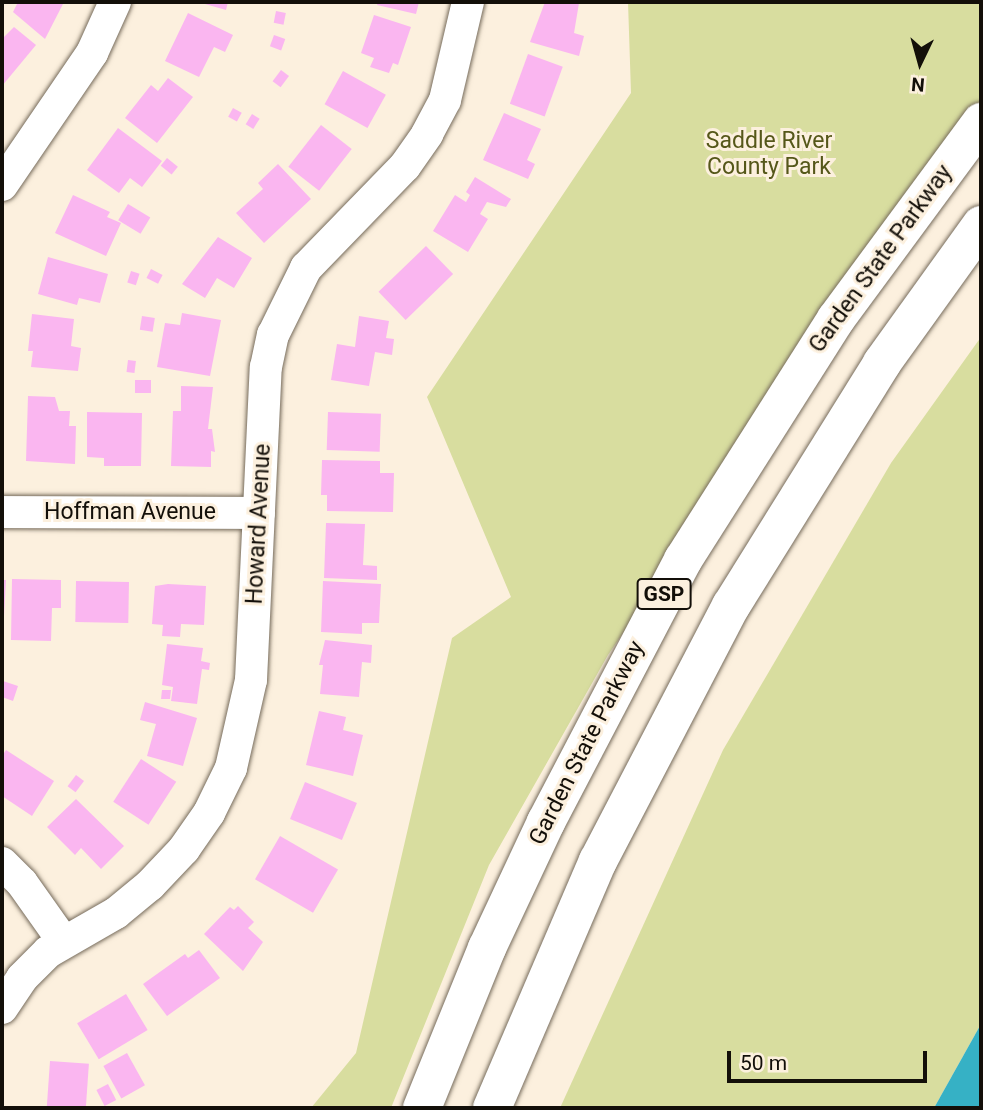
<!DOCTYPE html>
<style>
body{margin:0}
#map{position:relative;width:983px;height:1110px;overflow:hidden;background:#fcf0de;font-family:Roboto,sans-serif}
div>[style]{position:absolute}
.green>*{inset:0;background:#d8dd9f}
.water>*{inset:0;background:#36b1c5}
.building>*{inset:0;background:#fab6f0;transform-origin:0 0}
.roads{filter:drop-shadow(0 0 2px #766b5b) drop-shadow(0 0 2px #766b5b)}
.minor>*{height:32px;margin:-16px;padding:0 16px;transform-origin:16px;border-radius:16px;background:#fff}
.highway>*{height:38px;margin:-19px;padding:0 19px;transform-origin:19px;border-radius:19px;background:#fff}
span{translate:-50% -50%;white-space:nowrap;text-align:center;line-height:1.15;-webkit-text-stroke:6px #fcf0de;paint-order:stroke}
.shield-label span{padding:2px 5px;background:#fcf0de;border:2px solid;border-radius:5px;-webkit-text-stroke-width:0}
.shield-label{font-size:21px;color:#130f09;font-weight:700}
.park-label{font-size:23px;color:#555719}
.street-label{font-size:23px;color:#130f09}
.frame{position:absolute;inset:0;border:4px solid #130f09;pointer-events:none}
.north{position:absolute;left:885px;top:28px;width:70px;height:70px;-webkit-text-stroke:5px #fcf0de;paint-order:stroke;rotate:185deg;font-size:19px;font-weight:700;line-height:28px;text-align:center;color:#130f09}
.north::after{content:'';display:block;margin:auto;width:24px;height:32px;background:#130f09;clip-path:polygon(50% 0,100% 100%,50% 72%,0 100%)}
.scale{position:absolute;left:727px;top:1051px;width:200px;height:32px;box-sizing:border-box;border:4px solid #130f09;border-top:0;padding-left:9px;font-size:21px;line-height:24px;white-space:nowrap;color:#130f09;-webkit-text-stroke:5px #fcf0de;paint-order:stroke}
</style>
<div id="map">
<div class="green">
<i style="clip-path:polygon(628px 2px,981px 2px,981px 110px,608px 655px,489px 865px,391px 1108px,311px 1108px,356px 1053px,452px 638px,511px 597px,427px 397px,631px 93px)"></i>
<i style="clip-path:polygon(981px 337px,981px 1024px,934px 1108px,560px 1108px,723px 750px,891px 463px)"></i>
</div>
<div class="water">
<i style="clip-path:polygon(981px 1024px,981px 1108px,934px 1108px)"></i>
</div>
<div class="building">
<i style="clip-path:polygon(18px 2px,64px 2px,45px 39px,13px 12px)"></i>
<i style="clip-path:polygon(198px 2px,228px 2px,226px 10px)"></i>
<i style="clip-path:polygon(378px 2px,419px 2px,416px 14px,377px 5px)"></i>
<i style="clip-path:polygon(545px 2px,579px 3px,574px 33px,584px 36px,579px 56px,530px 42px)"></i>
<i style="left:276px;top:11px;width:10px;height:12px;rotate:11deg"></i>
<i style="clip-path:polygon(188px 13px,233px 35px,225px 52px,214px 47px,199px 77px,165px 61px)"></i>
<i style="clip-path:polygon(374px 15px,411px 27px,398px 65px,393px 63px,389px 73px,370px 67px,374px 58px,361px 53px)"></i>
<i style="clip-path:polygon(14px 27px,36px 45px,2px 86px,2px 39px)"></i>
<i style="left:274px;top:35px;width:12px;height:12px;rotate:20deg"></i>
<i style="left:528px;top:54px;width:37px;height:53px;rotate:20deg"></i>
<i style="left:281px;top:70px;width:10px;height:14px;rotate:37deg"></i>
<i style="left:343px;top:71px;width:49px;height:38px;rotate:29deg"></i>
<i style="clip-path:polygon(168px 78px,193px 97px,157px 143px,125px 118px,151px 85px,158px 91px)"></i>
<i style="left:233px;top:108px;width:10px;height:10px;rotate:29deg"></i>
<i style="clip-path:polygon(504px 113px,541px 129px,527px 160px,535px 164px,528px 179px,483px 160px)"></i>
<i style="left:252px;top:114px;width:9px;height:12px;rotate:32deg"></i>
<i style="left:321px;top:125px;width:39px;height:53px;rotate:38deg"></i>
<i style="clip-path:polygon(118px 128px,162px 161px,142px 187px,130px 178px,119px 193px,87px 170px)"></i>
<i style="left:167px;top:158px;width:14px;height:10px;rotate:39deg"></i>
<i style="clip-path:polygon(278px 164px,311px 199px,264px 243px,236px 213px,263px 189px,258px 183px)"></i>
<i style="clip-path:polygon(475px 177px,511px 199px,506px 207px,487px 202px,480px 214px,488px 219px,468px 252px,433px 231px,455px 195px,466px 202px,470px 195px,466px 192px)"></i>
<i style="clip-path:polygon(73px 195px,110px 212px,107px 217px,121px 223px,106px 256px,55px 233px)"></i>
<i style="left:128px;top:204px;width:26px;height:19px;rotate:31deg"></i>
<i style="clip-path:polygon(218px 237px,252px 258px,234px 288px,217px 278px,205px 298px,182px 284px)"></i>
<i style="left:426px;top:246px;width:39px;height:66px;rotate:46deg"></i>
<i style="clip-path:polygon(48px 257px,108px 274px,100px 303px,79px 298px,77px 305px,38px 294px)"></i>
<i style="left:151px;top:269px;width:13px;height:10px;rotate:27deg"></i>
<i style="left:131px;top:271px;width:9px;height:12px;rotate:18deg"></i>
<i style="clip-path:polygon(182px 313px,221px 320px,210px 376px,157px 367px,165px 323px,180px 325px)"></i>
<i style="clip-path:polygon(32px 314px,74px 319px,71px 346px,81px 348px,78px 371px,31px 367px,33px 351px,28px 351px)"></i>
<i style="left:142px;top:316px;width:13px;height:14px;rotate:9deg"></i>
<i style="clip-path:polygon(359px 316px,389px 321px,386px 338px,394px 339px,392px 355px,375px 352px,369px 386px,331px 380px,337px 344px,355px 347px)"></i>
<i style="left:128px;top:360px;width:8px;height:12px;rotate:7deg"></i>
<i style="left:135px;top:380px;width:16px;height:13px"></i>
<i style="clip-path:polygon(181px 386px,213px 387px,208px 429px,212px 429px,215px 452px,211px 451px,211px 467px,171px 466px,173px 411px,181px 411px)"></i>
<i style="clip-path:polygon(28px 396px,55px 397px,59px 411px,70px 411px,69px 426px,76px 426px,75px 464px,26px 461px)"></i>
<i style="clip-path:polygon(87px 412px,142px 413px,141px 466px,104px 466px,104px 458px,87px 457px)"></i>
<i style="left:328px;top:412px;width:53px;height:38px;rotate:2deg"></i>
<i style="clip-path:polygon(322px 460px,380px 461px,380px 473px,394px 473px,393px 512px,327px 511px,327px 495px,321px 495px)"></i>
<i style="clip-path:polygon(326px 523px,365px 524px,363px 565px,377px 566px,377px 580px,324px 578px)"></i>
<i style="clip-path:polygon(12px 579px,61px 580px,61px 608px,52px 608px,51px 641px,11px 640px)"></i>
<i style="clip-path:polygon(2px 580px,6px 580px,4px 616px,2px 616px)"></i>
<i style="left:76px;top:581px;width:53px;height:41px;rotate:1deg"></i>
<i style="clip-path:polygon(323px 581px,381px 584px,379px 623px,362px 623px,362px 634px,321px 632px)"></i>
<i style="clip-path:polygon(168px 584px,206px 586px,204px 625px,181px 624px,180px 637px,162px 636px,163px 625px,152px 624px,155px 586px)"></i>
<i style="clip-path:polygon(325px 640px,372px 645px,371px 663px,362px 662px,359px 697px,320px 694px,323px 665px,319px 665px)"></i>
<i style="clip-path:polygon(167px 644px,203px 648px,201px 661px,210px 663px,209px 670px,202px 669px,197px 704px,171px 701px,173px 687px,162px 685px)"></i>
<i style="clip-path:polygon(3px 681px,18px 686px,13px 701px,2px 697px)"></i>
<i style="clip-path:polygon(162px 690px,171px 690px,170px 699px,161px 699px)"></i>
<i style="clip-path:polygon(145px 702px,197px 718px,183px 766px,147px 756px,156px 724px,140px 720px)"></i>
<i style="clip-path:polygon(319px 711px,346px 717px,343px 730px,363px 735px,353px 776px,306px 765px)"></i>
<i style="clip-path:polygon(6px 750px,54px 781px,32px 816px,2px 796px,2px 756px)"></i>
<i style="left:141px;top:759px;width:42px;height:51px;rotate:33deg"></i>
<i style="left:76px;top:775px;width:10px;height:14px;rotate:37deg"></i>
<i style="left:305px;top:782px;width:56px;height:40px;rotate:22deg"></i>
<i style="clip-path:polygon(76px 799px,124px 846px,101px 869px,81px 848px,75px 855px,47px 827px)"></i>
<i style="left:280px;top:836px;width:67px;height:50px;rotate:30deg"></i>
<i style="clip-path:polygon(238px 906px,254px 922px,248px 928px,263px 942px,243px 971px,204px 934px,230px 907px,234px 910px)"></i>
<i style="clip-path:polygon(199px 950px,220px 978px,167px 1016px,143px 984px,185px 954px,188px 958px)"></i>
<i style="left:126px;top:994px;width:42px;height:57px;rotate:59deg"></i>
<i style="left:127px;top:1053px;width:37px;height:27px;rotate:61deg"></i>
<i style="left:50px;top:1061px;width:39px;height:47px;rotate:4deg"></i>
<i style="left:108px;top:1084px;width:18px;height:13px;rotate:63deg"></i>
</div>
<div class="roads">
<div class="minor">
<i style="left:2px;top:185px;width:160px;rotate:-55.7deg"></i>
<i style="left:92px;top:53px;width:56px;rotate:-65.7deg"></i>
<i style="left:2px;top:512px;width:257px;rotate:0.2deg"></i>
<i style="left:2px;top:863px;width:28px;rotate:45deg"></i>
<i style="left:22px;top:883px;width:71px;rotate:54.7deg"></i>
<i style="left:2px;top:1008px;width:36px;rotate:-56deg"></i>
<i style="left:22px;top:978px;width:37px;rotate:-45deg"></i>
<i style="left:48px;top:952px;width:78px;rotate:-29.8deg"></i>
<i style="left:116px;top:913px;width:44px;rotate:-39.5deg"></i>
<i style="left:150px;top:885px;width:50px;rotate:-46.6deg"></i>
<i style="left:184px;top:849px;width:44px;rotate:-55.2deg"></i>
<i style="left:209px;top:813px;width:50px;rotate:-63.9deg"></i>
<i style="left:231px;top:768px;width:90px;rotate:-77.2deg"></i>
<i style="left:251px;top:680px;width:313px;rotate:-87.3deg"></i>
<i style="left:266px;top:367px;width:33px;rotate:-78deg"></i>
<i style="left:273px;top:335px;width:75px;rotate:-63.8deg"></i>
<i style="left:306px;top:268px;width:142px;rotate:-45.9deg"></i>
<i style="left:405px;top:166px;width:39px;rotate:-55deg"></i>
<i style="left:427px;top:134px;width:38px;rotate:-62deg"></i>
<i style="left:445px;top:100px;width:101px;rotate:-76.8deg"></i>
</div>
<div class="highway">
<i style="left:422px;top:1108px;width:173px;rotate:-67.9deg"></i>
<i style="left:487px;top:948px;width:139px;rotate:-64.9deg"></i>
<i style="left:546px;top:822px;width:296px;rotate:-62.4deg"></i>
<i style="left:683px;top:560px;width:285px;rotate:-57.6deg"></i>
<i style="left:836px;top:319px;width:245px;rotate:-53.6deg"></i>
<i style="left:492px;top:1108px;width:269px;rotate:-66.8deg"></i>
<i style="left:598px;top:861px;width:288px;rotate:-62.5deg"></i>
<i style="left:731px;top:606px;width:286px;rotate:-58.1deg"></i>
<i style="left:882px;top:363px;width:170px;rotate:-54.3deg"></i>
</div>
</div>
<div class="shield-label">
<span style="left:664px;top:594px">GSP</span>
</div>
<div class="park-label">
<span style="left:769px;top:154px">Saddle River<br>County Park</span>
</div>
<div class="street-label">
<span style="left:881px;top:259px;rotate:-54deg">Garden State Parkway</span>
<span style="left:130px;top:512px">Hoffman Avenue</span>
<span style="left:259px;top:524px;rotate:-87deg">Howard Avenue</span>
<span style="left:587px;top:743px;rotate:-63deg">Garden State Parkway</span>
</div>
<div class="frame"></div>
<div class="north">N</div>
<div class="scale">50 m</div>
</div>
